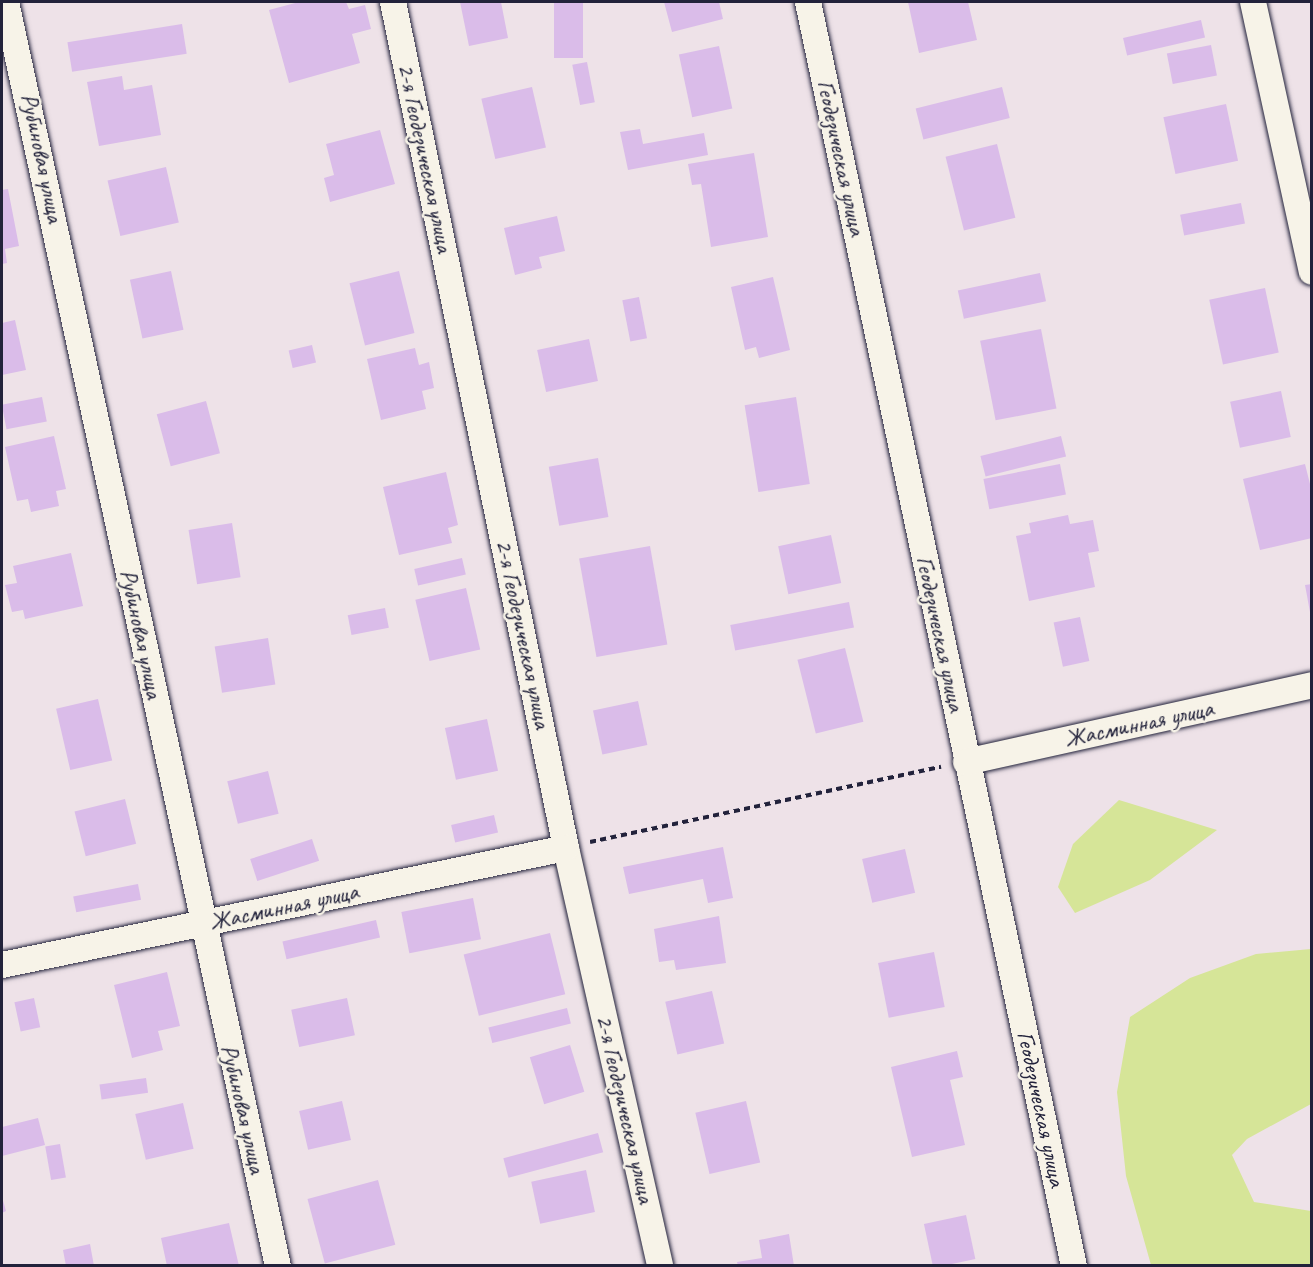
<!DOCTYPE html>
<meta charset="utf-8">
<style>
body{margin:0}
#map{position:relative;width:1313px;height:1267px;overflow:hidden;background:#eee2e8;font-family:Caveat,sans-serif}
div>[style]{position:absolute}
.green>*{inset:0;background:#d6e598}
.building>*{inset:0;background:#dabce9;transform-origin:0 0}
.path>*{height:4px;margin-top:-2px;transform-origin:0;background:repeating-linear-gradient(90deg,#22223b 0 6px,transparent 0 10.5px)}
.roads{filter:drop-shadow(0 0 2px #22223b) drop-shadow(0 0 2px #22223b)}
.street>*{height:26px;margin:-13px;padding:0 13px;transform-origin:13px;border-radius:13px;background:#f7f3e8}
span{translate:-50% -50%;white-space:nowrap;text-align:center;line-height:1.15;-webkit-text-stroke:5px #f7f3e8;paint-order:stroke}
.street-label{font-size:24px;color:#22223b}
.frame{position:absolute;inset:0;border:3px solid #22223b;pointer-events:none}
</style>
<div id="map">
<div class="green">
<i style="clip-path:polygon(1119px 800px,1217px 830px,1150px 880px,1075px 913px,1058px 887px,1073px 844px)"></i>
<i style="clip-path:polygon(1311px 949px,1311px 1104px,1247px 1139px,1232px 1155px,1254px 1202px,1311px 1211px,1311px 1265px,1151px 1265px,1126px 1176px,1117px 1092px,1130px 1017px,1190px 978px,1256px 954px)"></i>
</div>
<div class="building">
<i style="clip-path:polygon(299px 2px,346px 2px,349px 9px,365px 5px,371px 29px,352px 34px,360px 63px,289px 83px,269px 10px)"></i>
<i style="clip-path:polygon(460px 2px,501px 2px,508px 38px,469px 46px)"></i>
<i style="left:554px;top:2px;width:29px;height:56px"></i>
<i style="clip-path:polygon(664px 2px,719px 2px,723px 19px,672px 32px)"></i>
<i style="clip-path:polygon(908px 2px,968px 2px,977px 40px,919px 53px)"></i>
<i style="left:1201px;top:20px;width:18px;height:80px;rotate:77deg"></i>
<i style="left:182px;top:24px;width:30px;height:116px;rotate:81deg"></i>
<i style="left:1211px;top:45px;width:31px;height:45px;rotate:79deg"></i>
<i style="left:719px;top:46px;width:64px;height:41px;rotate:78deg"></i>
<i style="left:587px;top:62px;width:41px;height:15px;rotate:79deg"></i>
<i style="clip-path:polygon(122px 76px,124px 90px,152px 85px,161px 135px,99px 146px,87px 82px)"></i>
<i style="left:532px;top:87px;width:62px;height:52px;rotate:77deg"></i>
<i style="left:1002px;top:87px;width:32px;height:89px;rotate:76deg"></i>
<i style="left:1226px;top:104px;width:58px;height:64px;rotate:78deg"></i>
<i style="clip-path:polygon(640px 129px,643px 144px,704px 133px,708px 155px,628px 170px,620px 132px)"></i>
<i style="clip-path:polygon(380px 130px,395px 184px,330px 202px,324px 178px,334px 175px,326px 144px)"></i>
<i style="left:997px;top:144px;width:76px;height:53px;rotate:76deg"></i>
<i style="clip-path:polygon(754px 153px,768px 237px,711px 247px,701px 184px,692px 185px,688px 164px)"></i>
<i style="left:166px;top:167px;width:57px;height:60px;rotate:77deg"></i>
<i style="clip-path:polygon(8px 189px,19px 246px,5px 249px,7px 263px,2px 264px,2px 190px)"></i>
<i style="left:1241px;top:203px;width:21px;height:62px;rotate:79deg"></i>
<i style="clip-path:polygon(557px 216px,565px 251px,539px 257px,542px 268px,515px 275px,504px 228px)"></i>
<i style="left:171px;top:271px;width:60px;height:42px;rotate:78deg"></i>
<i style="left:399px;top:271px;width:64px;height:51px;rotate:76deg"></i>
<i style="left:1040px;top:273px;width:29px;height:84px;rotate:78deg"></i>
<i style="clip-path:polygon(773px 277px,790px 350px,759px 358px,756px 347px,745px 350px,731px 287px)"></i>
<i style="left:1265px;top:288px;width:66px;height:57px;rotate:78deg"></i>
<i style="left:639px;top:297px;width:42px;height:17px;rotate:79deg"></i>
<i style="clip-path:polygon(15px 320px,26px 370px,2px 375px,2px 323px)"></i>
<i style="left:1041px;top:329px;width:81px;height:62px;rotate:79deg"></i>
<i style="left:589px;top:339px;width:43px;height:53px;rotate:78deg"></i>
<i style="left:312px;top:345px;width:18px;height:24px;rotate:77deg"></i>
<i style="clip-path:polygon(415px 348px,419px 365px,429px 362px,434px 388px,422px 391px,426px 409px,381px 420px,367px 359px)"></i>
<i style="left:1281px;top:391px;width:47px;height:52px;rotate:78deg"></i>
<i style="left:42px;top:397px;width:25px;height:41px;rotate:79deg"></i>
<i style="left:796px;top:397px;width:88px;height:52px;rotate:81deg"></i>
<i style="left:206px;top:401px;width:54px;height:51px;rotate:75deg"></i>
<i style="clip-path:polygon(54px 436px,66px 489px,56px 491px,59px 506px,31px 512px,28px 499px,17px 501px,5px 447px)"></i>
<i style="left:1061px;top:436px;width:21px;height:83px;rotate:76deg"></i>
<i style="left:598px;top:458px;width:60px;height:50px;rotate:80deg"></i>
<i style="left:1060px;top:464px;width:31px;height:78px;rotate:79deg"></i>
<i style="clip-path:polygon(1305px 464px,1312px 492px,1312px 538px,1260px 550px,1243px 479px)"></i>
<i style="clip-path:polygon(446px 472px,458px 525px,448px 528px,452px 543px,399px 555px,383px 487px)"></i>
<i style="clip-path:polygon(1068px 515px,1070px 524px,1093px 520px,1099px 551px,1088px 553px,1095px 587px,1029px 601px,1016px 536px,1031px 533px,1029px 523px)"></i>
<i style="left:232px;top:523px;width:55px;height:44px;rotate:81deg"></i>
<i style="left:831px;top:535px;width:49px;height:54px;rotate:78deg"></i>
<i style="left:650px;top:546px;width:100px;height:72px;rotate:80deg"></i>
<i style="clip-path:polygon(71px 553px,83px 606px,25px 619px,23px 610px,12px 612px,5px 585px,17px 583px,13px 566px)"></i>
<i style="left:462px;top:558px;width:17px;height:49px;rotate:77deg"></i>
<i style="clip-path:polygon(1312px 584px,1312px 611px,1310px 612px,1305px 585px)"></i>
<i style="left:466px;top:588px;width:63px;height:52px;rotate:77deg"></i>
<i style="left:849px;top:602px;width:26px;height:121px;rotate:79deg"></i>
<i style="left:385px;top:608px;width:20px;height:38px;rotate:79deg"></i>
<i style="left:1080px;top:617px;width:45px;height:27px;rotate:78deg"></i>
<i style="left:268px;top:638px;width:47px;height:54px;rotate:81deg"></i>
<i style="left:845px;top:648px;width:76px;height:49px;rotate:76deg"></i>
<i style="left:98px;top:699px;width:63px;height:43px;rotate:77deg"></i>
<i style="left:638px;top:701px;width:45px;height:46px;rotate:78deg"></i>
<i style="left:487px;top:719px;width:53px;height:43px;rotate:78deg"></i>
<i style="left:268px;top:771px;width:44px;height:42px;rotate:76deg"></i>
<i style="left:125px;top:799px;width:46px;height:52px;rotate:76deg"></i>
<i style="left:494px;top:815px;width:18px;height:44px;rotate:77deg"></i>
<i style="left:312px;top:839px;width:23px;height:65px;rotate:72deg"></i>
<i style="clip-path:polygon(723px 847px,733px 898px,708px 903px,703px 879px,629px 894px,623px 867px)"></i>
<i style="left:905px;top:849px;width:45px;height:44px;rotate:77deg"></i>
<i style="left:138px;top:884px;width:16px;height:66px;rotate:79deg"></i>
<i style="left:473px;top:898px;width:42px;height:73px;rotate:79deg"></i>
<i style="clip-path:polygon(719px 916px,726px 963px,676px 970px,674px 960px,659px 962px,654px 929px)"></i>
<i style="left:376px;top:920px;width:18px;height:96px;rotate:77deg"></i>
<i style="left:550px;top:933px;width:63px;height:89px;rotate:76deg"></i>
<i style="left:934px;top:952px;width:56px;height:57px;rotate:79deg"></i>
<i style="clip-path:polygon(167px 972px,180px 1026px,158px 1031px,163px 1050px,132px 1058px,114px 985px)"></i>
<i style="left:712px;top:991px;width:54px;height:48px;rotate:77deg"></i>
<i style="left:34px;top:998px;width:30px;height:20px;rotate:78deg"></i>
<i style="left:347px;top:998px;width:38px;height:57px;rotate:78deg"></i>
<i style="left:567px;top:1008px;width:16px;height:81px;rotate:76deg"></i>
<i style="left:570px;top:1045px;width:49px;height:42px;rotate:73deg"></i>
<i style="clip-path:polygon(957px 1051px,963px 1077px,950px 1080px,965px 1145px,912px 1157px,891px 1067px)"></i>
<i style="left:146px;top:1078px;width:15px;height:47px;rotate:82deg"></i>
<i style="left:342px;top:1101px;width:40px;height:44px;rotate:77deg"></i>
<i style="left:746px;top:1101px;width:63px;height:52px;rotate:77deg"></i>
<i style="left:183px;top:1103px;width:47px;height:49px;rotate:77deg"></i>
<i style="clip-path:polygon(38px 1118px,45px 1145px,2px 1156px,2px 1127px)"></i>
<i style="left:598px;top:1133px;width:20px;height:98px;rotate:75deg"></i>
<i style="left:60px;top:1144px;width:34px;height:15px;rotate:80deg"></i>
<i style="left:586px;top:1170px;width:43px;height:56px;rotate:78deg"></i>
<i style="left:378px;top:1180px;width:67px;height:73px;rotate:75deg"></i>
<i style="clip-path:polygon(2px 1197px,6px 1211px,2px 1213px)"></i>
<i style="left:966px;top:1215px;width:45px;height:43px;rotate:78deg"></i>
<i style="clip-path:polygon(229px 1223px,239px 1266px,167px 1266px,161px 1238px)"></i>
<i style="clip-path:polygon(789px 1234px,794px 1266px,738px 1266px,737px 1262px,762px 1258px,759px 1240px)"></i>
<i style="clip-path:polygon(90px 1244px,94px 1266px,66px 1266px,63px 1250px)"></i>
</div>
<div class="path">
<i style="left:590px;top:842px;width:359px;rotate:-12.1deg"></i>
</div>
<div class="roads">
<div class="street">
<i style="left:6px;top:2px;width:1293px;rotate:77.86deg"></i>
<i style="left:393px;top:2px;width:864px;rotate:78.44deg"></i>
<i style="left:566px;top:848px;width:428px;rotate:77.3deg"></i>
<i style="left:808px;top:2px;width:1292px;rotate:78.12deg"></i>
<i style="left:1253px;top:2px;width:276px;rotate:77.7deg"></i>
<i style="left:966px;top:762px;width:354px;rotate:-12.5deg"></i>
<i style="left:2px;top:965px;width:576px;rotate:-11.72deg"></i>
</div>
</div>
<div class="street-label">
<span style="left:42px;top:158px;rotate:78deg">Рубиновая улица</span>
<span style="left:425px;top:158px;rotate:78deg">2-я Геодезическая улица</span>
<span style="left:841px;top:158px;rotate:78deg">Геодезическая улица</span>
<span style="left:141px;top:634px;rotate:78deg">Рубиновая улица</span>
<span style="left:523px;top:634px;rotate:78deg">2-я Геодезическая улица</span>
<span style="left:940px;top:634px;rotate:78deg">Геодезическая улица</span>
<span style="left:1139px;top:724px;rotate:-12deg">Жасминная улица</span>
<span style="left:284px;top:907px;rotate:-12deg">Жасминная улица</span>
<span style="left:243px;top:1109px;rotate:77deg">Рубиновая улица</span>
<span style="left:625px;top:1109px;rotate:77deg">2-я Геодезическая улица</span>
<span style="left:1041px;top:1109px;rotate:78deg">Геодезическая улица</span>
</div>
<div class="frame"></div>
</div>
